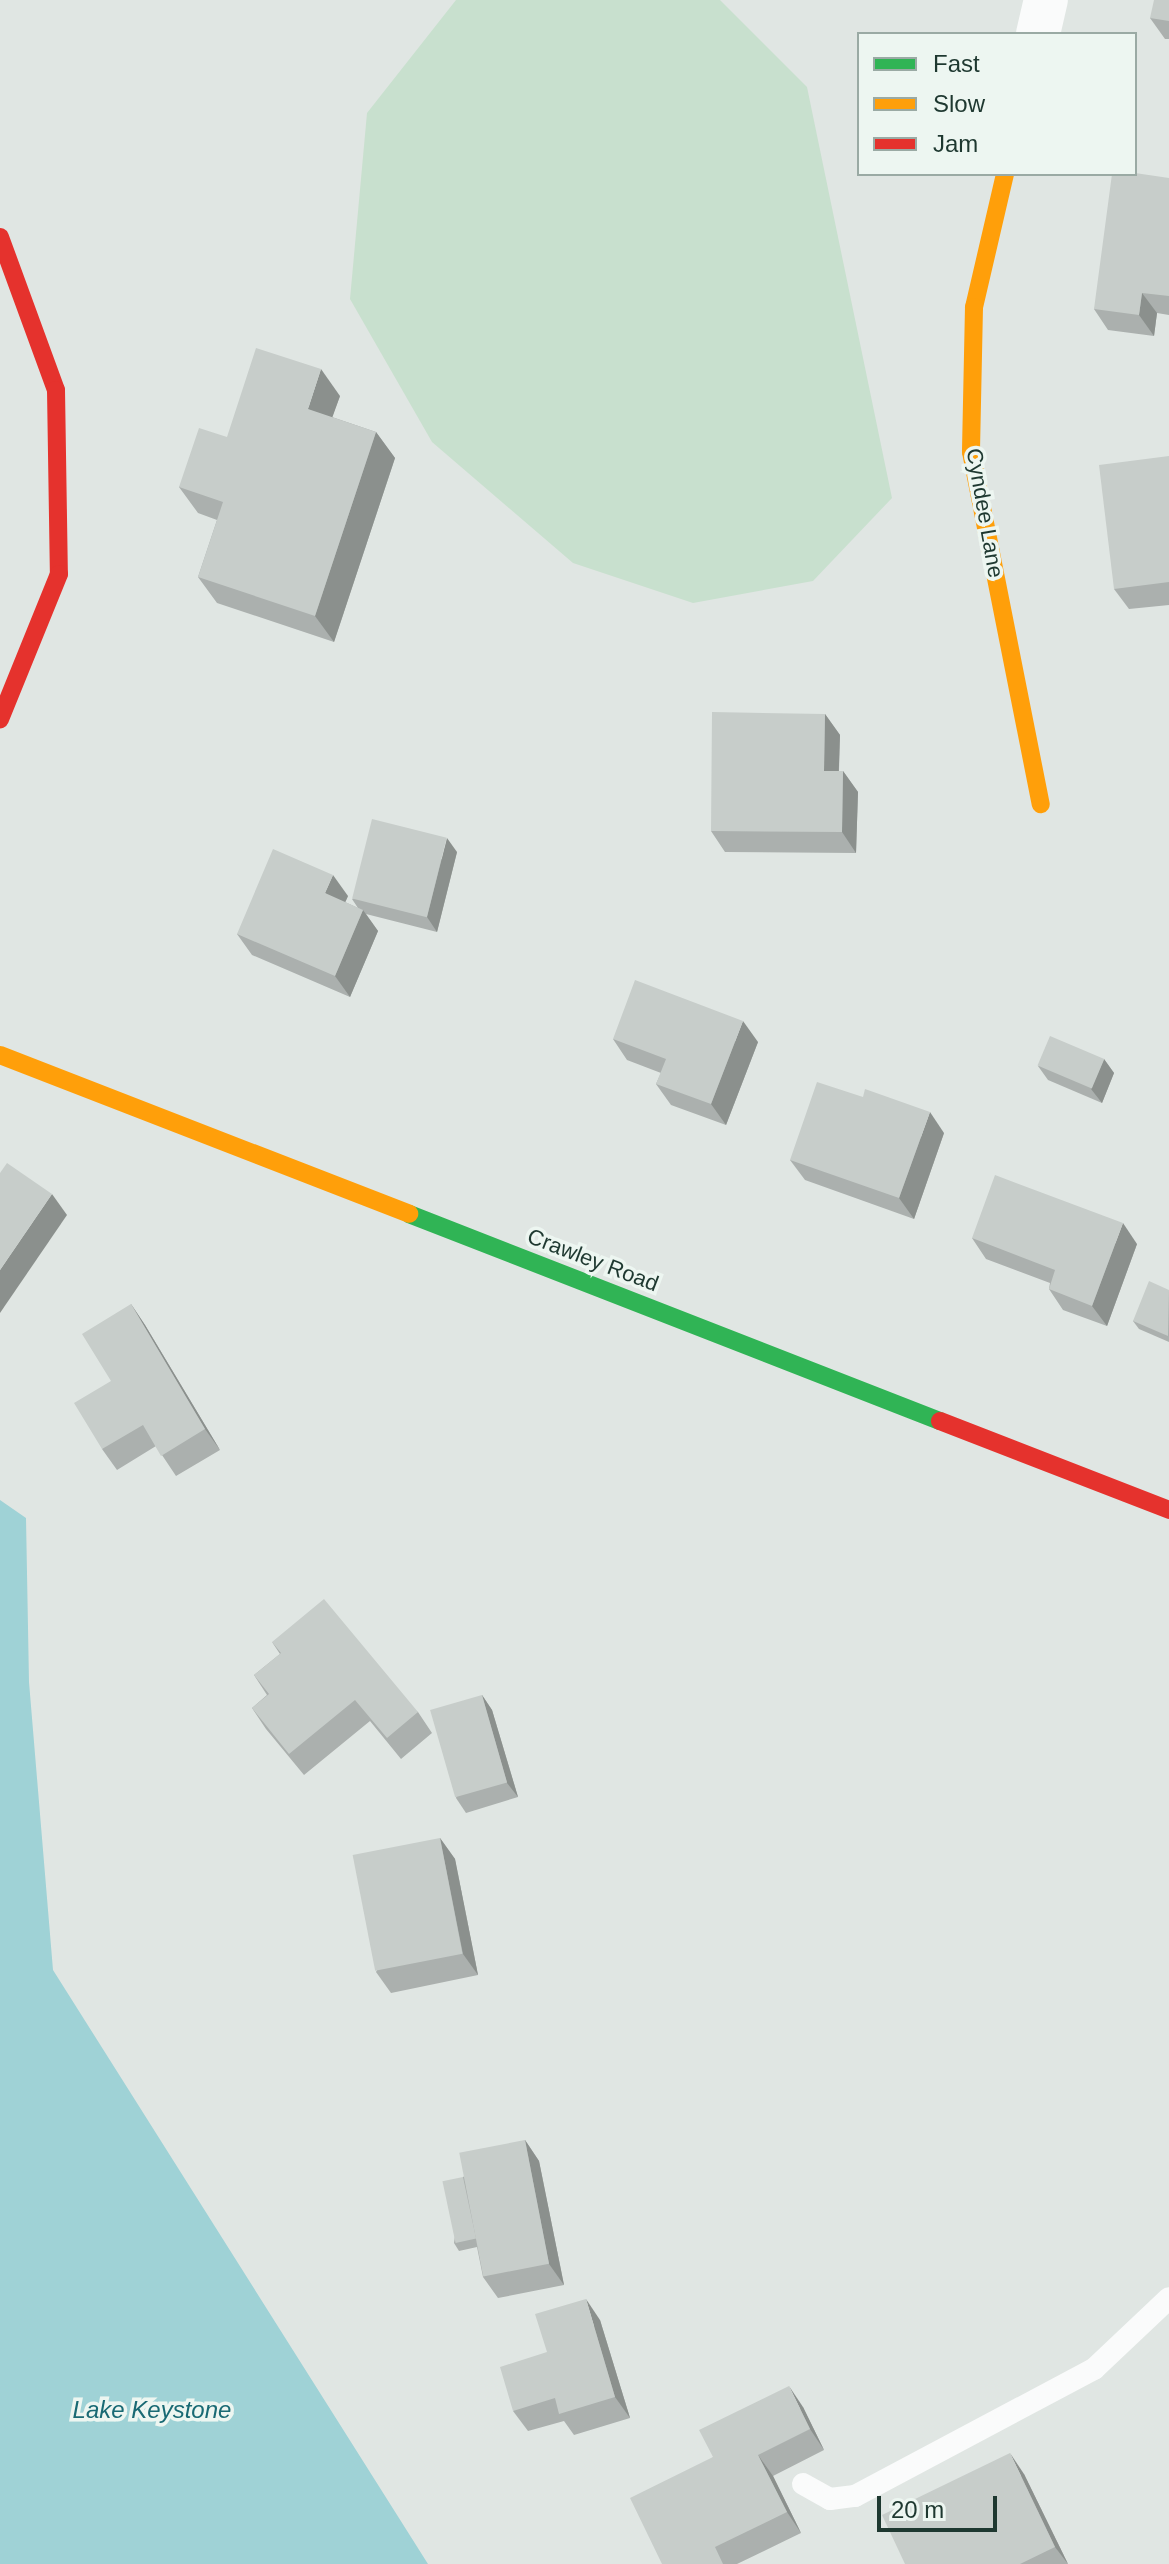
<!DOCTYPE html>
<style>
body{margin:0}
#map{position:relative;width:1169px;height:2564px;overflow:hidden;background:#e0e6e3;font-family:Helvetica,sans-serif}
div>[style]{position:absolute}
.green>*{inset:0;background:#c8e0ce}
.water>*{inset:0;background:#9fd2d6}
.lane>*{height:22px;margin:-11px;padding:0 11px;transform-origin:11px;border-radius:11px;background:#fafbfb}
.street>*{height:44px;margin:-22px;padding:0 22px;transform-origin:22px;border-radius:22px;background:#fafbfb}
.fast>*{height:18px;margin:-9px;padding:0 9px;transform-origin:9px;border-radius:9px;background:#30b455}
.slow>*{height:18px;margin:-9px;padding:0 9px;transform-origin:9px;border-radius:9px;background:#ff9f0a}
.jam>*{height:18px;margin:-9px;padding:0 9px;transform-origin:9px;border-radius:9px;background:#e5322d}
.wall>*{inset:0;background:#abb0ae}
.shaded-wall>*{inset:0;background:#8b908d}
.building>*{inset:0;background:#c7cdca;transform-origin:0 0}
span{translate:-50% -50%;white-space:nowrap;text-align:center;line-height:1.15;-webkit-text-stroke:7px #edf6f1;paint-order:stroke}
.street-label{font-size:22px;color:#1e3830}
.water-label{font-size:24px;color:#196a74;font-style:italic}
.legend{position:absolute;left:857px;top:32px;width:280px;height:144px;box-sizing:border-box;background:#edf6f1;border:2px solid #9aaaa4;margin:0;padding:10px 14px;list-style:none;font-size:24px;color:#1e3830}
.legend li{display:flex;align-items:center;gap:16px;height:40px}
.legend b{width:40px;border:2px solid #9aaaa4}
.scale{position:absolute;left:877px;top:2496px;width:120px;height:36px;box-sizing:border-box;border:4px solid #1e3830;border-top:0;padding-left:10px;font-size:24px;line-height:28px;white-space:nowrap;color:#1e3830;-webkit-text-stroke:6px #edf6f1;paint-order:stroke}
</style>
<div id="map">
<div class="green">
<i style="clip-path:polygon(456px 0,720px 0,807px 87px,892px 498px,813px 581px,693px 603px,573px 563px,432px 442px,350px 299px,367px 113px)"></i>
</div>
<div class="water">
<i style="clip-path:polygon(0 1500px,26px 1518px,29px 1682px,53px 1970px,428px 2564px,0 2564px)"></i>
</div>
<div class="lane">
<i style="left:803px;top:2484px;width:31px;rotate:29deg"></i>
<i style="left:830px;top:2499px;width:25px;rotate:-7deg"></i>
<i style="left:855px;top:2496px;width:271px;rotate:-28deg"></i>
<i style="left:1094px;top:2369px;width:103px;rotate:-43.4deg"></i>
</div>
<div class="street">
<i style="left:1038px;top:34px;width:35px;rotate:-77deg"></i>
</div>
<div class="fast">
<i style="left:409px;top:1214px;width:570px;rotate:21.3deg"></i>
</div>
<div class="slow">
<i style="left:1005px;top:174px;width:137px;rotate:103.1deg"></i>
<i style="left:974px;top:307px;width:145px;rotate:91.2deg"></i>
<i style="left:971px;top:452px;width:359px;rotate:78.8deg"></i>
<i style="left:0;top:1055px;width:439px;rotate:21.2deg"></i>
</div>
<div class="jam">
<i style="left:0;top:237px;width:163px;rotate:69.9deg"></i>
<i style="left:56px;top:390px;width:184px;rotate:89.1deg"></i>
<i style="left:59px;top:574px;width:157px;rotate:112.1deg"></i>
<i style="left:940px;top:1421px;width:246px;rotate:21.2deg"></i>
</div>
<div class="wall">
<i style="clip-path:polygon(1169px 0,1169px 39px,1165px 39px,1150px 18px)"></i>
<i style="clip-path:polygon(1169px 178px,1169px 315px,1157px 313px,1154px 336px,1108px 330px,1094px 309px)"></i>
<i style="clip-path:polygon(340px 396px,332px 417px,376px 432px,395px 458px,334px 642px,217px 603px,198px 577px,217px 520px,198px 513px,179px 487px,227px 437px)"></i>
<i style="clip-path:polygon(1169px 456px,1169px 605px,1129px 609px,1114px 589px)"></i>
<i style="clip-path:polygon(825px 714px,840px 735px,839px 771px,843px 771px,858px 792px,856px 853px,725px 852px,711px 831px)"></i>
<i style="clip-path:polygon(457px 852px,437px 932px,366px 914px,378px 931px,350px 997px,252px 955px,237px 934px,348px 896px,345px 902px,358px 908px,352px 899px)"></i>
<i style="clip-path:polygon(613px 1039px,758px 1042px,726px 1125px,671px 1105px,656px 1084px,661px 1073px,627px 1060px)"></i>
<i style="clip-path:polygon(1104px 1059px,1114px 1073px,1102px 1103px,1048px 1080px,1038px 1066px)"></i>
<i style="clip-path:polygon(944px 1133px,914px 1219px,805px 1180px,790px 1160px)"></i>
<i style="clip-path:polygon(972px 1238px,1137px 1244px,1107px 1326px,1063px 1310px,1049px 1289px,1050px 1283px,986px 1259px)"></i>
<i style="clip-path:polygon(1169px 1290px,1169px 1342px,1139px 1329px,1133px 1321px)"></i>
<i style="clip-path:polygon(131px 1304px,145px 1325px,220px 1450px,176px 1476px,156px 1446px,117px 1470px,102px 1449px,111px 1381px)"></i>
<i style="clip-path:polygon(272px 1642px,418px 1712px,432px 1733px,401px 1759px,370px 1721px,304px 1775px,266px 1729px,252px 1708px,267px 1695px,254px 1675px,280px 1654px)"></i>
<i style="clip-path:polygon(482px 1695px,492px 1710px,518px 1797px,466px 1813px,456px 1798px)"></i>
<i style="clip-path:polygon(440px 1838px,455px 1859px,478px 1975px,391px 1993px,376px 1972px)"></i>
<i style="clip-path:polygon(525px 2140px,539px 2161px,564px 2285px,498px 2298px,483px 2277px,477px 2247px,459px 2251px,454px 2243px,463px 2177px)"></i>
<i style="clip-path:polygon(600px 2320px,630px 2418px,574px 2435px,564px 2421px,528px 2431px,513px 2411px)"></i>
<i style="clip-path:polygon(803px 2407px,824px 2450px,773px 2476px,801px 2533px,737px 2564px,662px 2564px,713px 2457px)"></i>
<i style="clip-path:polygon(1024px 2474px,1068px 2564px,905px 2564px)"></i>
</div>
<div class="shaded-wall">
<i style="clip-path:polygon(1142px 293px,1157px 313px,1154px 336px,1139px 315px)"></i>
<i style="clip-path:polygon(321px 369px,340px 396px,326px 435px,308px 409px)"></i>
<i style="clip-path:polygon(376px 432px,395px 458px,334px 642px,315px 616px)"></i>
<i style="clip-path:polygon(825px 714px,840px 735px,838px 792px,824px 771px)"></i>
<i style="clip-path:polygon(843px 771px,858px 792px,856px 853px,842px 832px)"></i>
<i style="clip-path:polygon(447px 838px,457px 852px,437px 932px,427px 917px)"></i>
<i style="clip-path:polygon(333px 875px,348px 896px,340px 914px,325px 893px)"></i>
<i style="clip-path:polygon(363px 910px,378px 931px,350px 997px,335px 976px)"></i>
<i style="clip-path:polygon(743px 1021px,758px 1042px,726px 1125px,711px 1104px)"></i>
<i style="clip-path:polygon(1104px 1059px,1114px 1073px,1102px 1103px,1091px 1089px)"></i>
<i style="clip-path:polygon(930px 1112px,944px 1133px,914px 1219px,899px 1198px)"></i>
<i style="clip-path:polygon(52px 1194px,67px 1215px,0 1313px,0 1270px)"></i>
<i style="clip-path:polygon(1123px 1223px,1137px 1244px,1107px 1326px,1092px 1306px)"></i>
<i style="clip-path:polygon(131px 1304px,145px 1325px,220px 1450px,205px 1429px)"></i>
<i style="clip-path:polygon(482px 1695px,492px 1710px,518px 1797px,507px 1783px)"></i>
<i style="clip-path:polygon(440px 1838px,455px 1859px,478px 1975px,463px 1954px)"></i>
<i style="clip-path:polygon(525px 2140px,539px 2161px,564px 2285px,549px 2264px)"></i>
<i style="clip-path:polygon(586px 2299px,600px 2320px,630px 2418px,615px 2397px)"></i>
<i style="clip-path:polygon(789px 2386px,803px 2407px,824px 2450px,810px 2429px)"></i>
<i style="clip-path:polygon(1010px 2453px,1024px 2474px,1068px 2564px,1055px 2547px)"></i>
<i style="clip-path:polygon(758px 2455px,773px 2476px,801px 2533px,787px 2512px)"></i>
</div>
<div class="building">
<i style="clip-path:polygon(1154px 0,1169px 0,1169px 21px,1150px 18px)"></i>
<i style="clip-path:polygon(1135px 173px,1169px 178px,1169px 296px,1142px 293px,1139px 315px,1094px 309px,1112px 174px)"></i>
<i style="clip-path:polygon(256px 348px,321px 369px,308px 409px,376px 432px,315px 616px,198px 577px,223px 502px,179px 487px,199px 428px,227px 437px)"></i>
<i style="clip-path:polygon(1169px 456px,1169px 582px,1114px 589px,1099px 465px)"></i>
<i style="clip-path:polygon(712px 712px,825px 714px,824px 771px,843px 771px,842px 832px,711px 831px)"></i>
<i style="left:372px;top:819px;width:77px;height:82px;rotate:14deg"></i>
<i style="clip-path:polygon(273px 849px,333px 875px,325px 893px,363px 910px,335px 976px,237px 934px)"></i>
<i style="clip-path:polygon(635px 980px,743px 1021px,711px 1104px,656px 1084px,666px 1059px,613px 1039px)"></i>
<i style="left:1050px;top:1036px;width:59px;height:32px;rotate:23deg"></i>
<i style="clip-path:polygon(817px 1082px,863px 1097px,865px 1089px,930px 1112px,899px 1198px,790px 1160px)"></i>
<i style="clip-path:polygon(7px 1163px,52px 1194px,0 1270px,0 1173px)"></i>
<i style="clip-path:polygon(995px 1175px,1123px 1223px,1092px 1306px,1049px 1289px,1055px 1270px,972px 1238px)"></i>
<i style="clip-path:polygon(1149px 1281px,1169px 1290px,1168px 1336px,1133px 1321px)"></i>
<i style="clip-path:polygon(131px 1304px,205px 1429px,161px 1456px,143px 1425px,102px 1449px,74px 1403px,111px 1381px,82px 1334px)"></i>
<i style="clip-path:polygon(324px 1599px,418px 1712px,387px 1738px,355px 1700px,289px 1754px,252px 1708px,269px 1694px,254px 1675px,281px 1653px,272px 1642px)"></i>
<i style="left:482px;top:1695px;width:91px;height:54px;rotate:74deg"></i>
<i style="left:440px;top:1838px;width:118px;height:89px;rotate:79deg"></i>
<i style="left:525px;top:2140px;width:126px;height:67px;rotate:79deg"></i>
<i style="left:463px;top:2177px;width:63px;height:21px;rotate:78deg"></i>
<i style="clip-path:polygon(586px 2299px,615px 2397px,559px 2414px,555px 2398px,513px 2411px,500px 2367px,547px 2352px,535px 2314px)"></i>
<i style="clip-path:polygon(789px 2386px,810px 2429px,758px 2455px,787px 2512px,715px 2547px,723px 2564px,662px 2564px,630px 2498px,713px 2457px,699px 2430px)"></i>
<i style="clip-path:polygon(1010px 2453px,1055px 2547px,1020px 2564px,905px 2564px,882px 2515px)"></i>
</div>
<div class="street-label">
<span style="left:985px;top:513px;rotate:80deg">Cyndee Lane</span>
<span style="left:593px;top:1260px;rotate:21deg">Crawley Road</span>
</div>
<div class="water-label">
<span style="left:152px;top:2410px">Lake Keystone</span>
</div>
<ul class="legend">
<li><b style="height:10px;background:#30b455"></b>Fast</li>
<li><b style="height:10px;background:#ff9f0a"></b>Slow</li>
<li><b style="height:10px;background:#e5322d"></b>Jam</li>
</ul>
<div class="scale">20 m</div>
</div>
